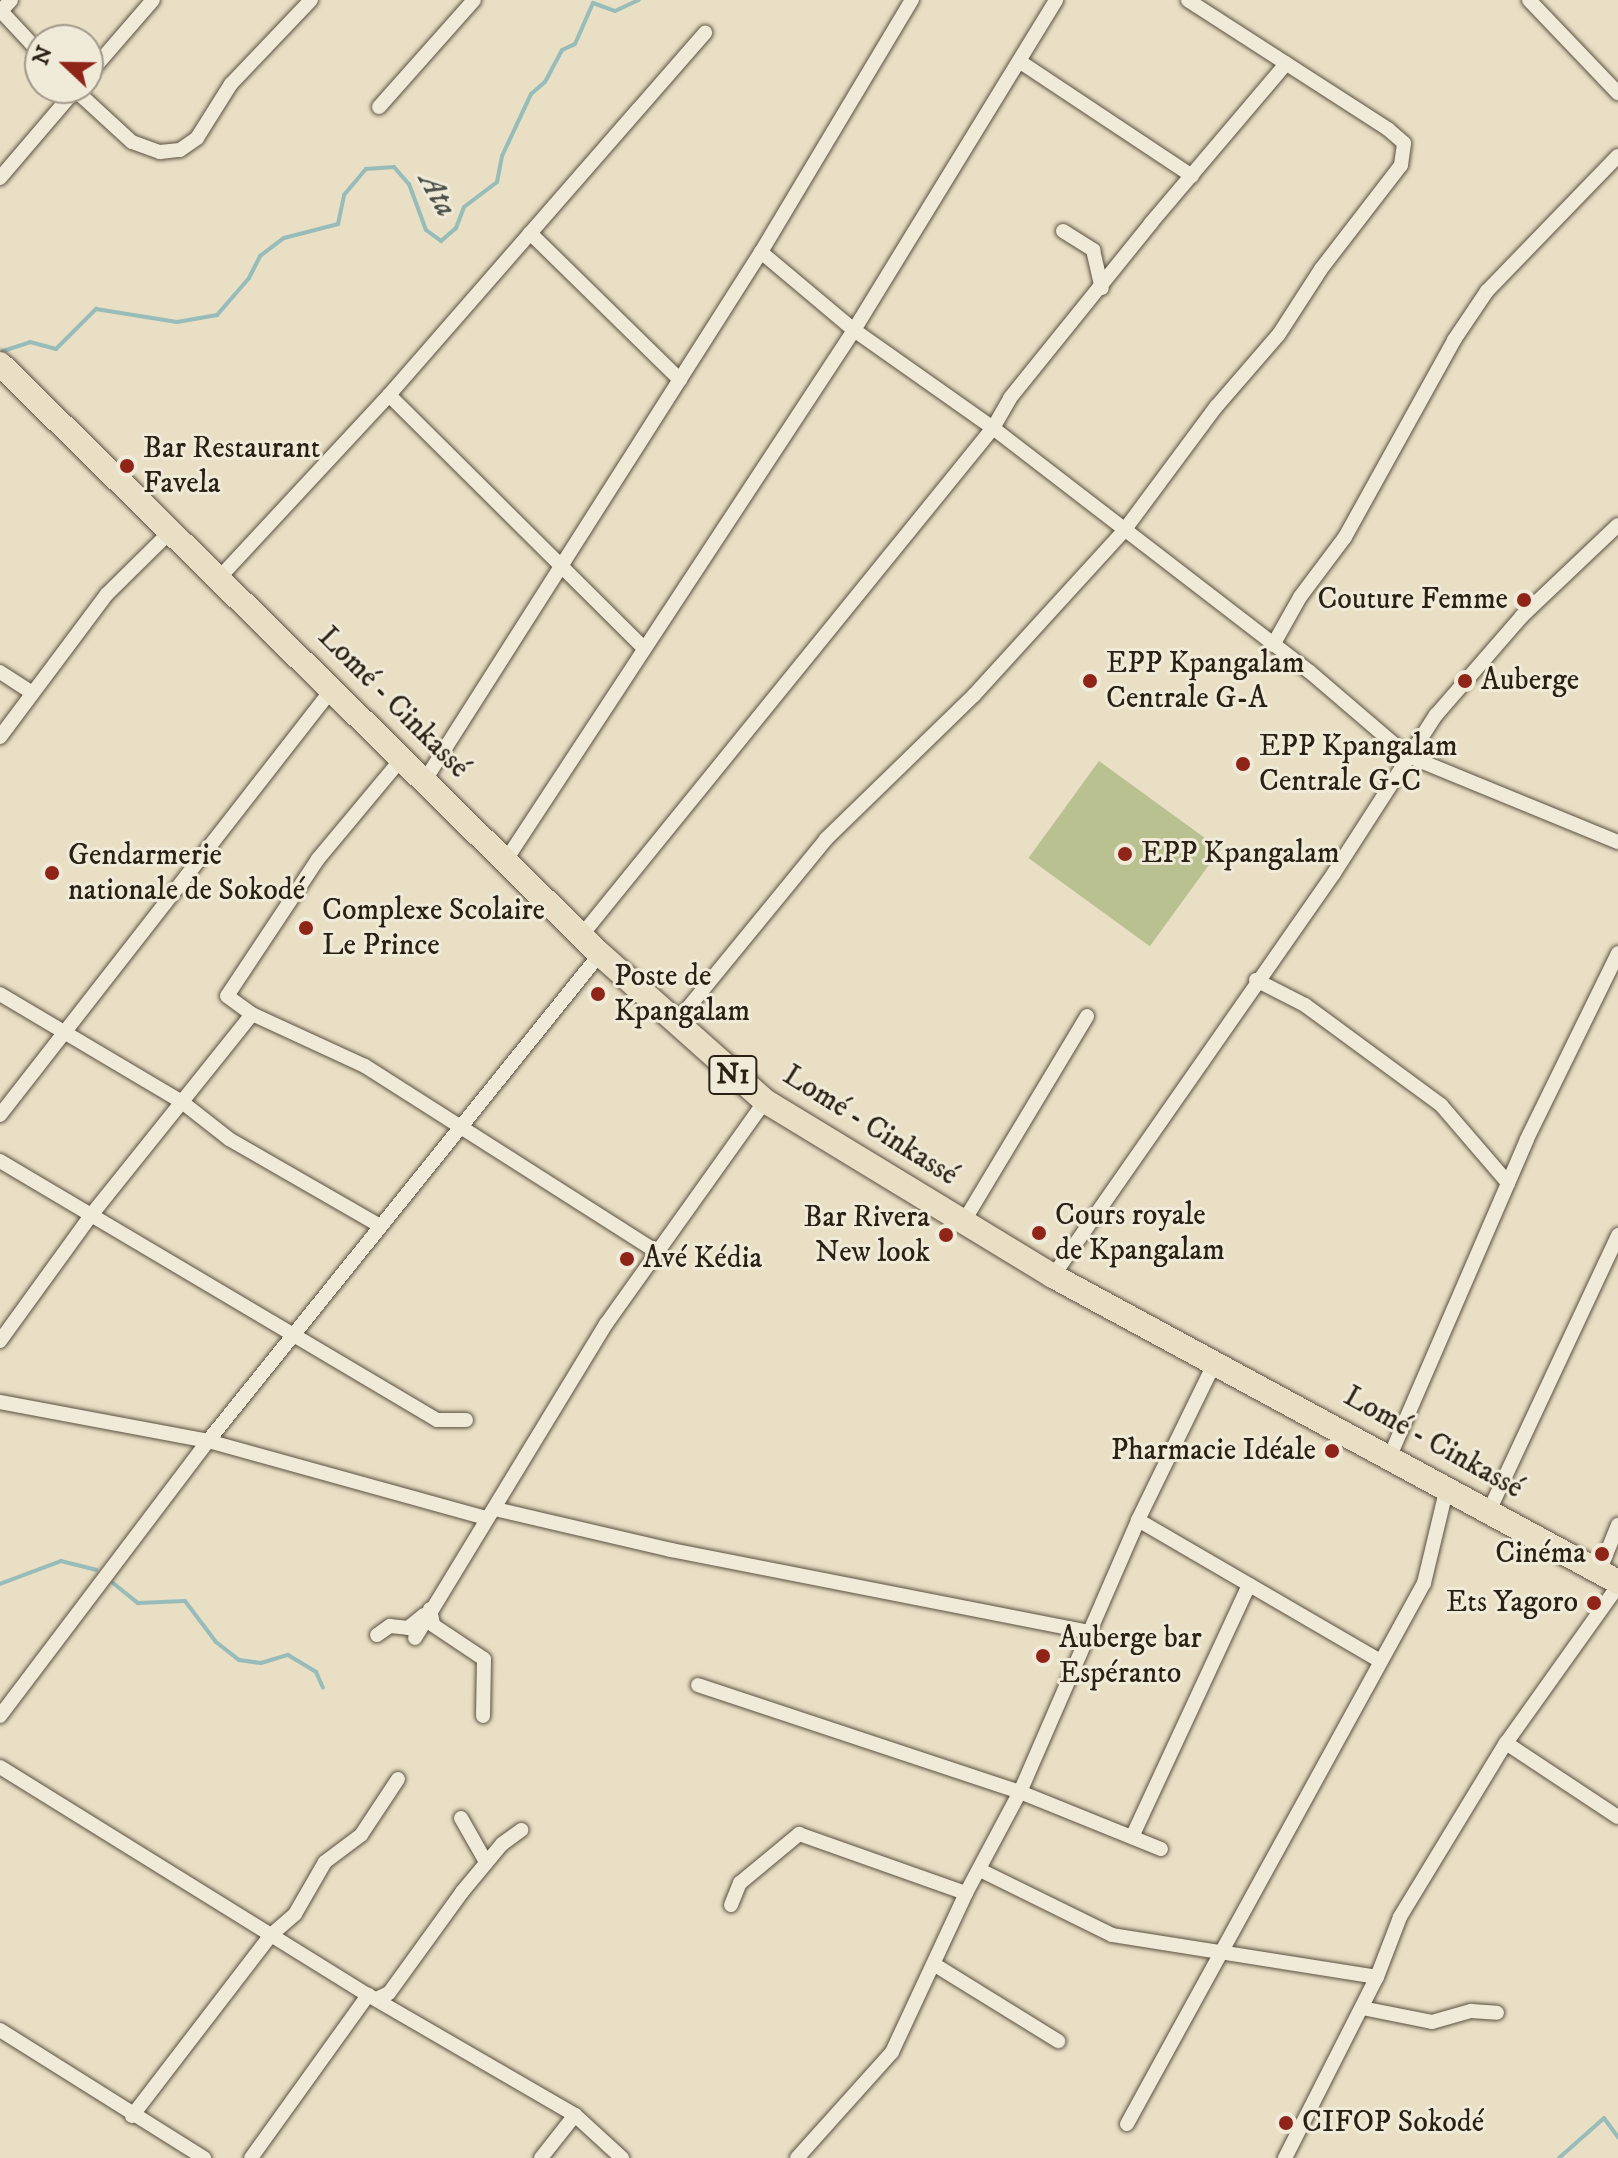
<!DOCTYPE html>
<meta charset="utf-8">
<style>
body{margin:0}
#map{position:relative;width:1618px;height:2158px;overflow:hidden;background:#e8dfc4;font-family:"IM FELL DW Pica",serif}
div>[style]{position:absolute}
.green>*{inset:0;background:#bac191;transform-origin:0 0}
.stream>*{height:4px;margin:-2px;padding:0 2px;transform-origin:2px;border-radius:2px;background:#98bcb9}
.roads{filter:drop-shadow(0 0 2px #5a5040) drop-shadow(0 0 2px #5a5040)}
.minor>*{height:14px;margin:-7px;padding:0 7px;transform-origin:7px;border-radius:7px;background:#f0ead9}
.trunk>*{height:24px;margin:-12px;padding:0 12px;transform-origin:12px;border-radius:12px;background:#e8dfc4}
.dots>*{width:22px;height:22px;translate:-50% -50%;box-sizing:border-box;border:4px solid #f0ead9;border-radius:50%}
span{translate:-50% -50%;white-space:nowrap;text-align:center;line-height:1.15;-webkit-text-stroke:6px #f0ead9;paint-order:stroke}
.shield-label span{padding:2px 6px;background:#f0ead9;border:2px solid;border-radius:6px;-webkit-text-stroke-width:0}
.shield-label{font-size:28px;color:#2a2014;font-weight:700}
.poi-label{font-size:30px;color:#2a2014}
.left{translate:0 -50%;text-align:left}
.right{translate:-100% -50%;text-align:right}
.street-label{font-size:30px;color:#2a2014}
.water-label{font-size:32px;color:#4b4f46;font-style:italic}
.north{position:absolute;left:24px;top:24px;width:80px;height:80px;box-sizing:border-box;background:#f0ead9;border:2px solid #a1998a;border-radius:50%;rotate:292deg;font-size:22px;font-weight:700;line-height:32px;text-align:center;color:#2a2014}
.north::after{content:'';display:block;margin:auto;width:28px;height:36px;background:#8f2418;clip-path:polygon(50% 0,100% 100%,50% 72%,0 100%)}
</style>
<div id="map">
<div class="green">
<i style="left:1099px;top:761px;width:150px;height:120px;rotate:36deg"></i>
</div>
<div class="stream">
<i style="left:3px;top:351px;width:28px;rotate:-18deg"></i>
<i style="left:30px;top:342px;width:27px;rotate:15deg"></i>
<i style="left:56px;top:349px;width:57px;rotate:-45deg"></i>
<i style="left:96px;top:309px;width:82px;rotate:9.1deg"></i>
<i style="left:177px;top:322px;width:41px;rotate:-9.9deg"></i>
<i style="left:217px;top:315px;width:49px;rotate:-49.1deg"></i>
<i style="left:249px;top:278px;width:25px;rotate:-63deg"></i>
<i style="left:260px;top:256px;width:30px;rotate:-37deg"></i>
<i style="left:284px;top:238px;width:56px;rotate:-14.5deg"></i>
<i style="left:338px;top:224px;width:30px;rotate:-78deg"></i>
<i style="left:344px;top:195px;width:34px;rotate:-50deg"></i>
<i style="left:366px;top:169px;width:28px;rotate:-4deg"></i>
<i style="left:394px;top:167px;width:23px;rotate:49deg"></i>
<i style="left:409px;top:184px;width:49px;rotate:69.7deg"></i>
<i style="left:426px;top:230px;width:19px;rotate:36deg"></i>
<i style="left:441px;top:241px;width:20px;rotate:-41deg"></i>
<i style="left:456px;top:228px;width:22px;rotate:-69deg"></i>
<i style="left:464px;top:207px;width:41px;rotate:-37.1deg"></i>
<i style="left:497px;top:182px;width:26px;rotate:-79deg"></i>
<i style="left:502px;top:156px;width:68px;rotate:-64.9deg"></i>
<i style="left:531px;top:94px;width:18px;rotate:-41deg"></i>
<i style="left:545px;top:82px;width:36px;rotate:-62deg"></i>
<i style="left:562px;top:50px;width:14px;rotate:-25deg"></i>
<i style="left:575px;top:44px;width:45px;rotate:-66.3deg"></i>
<i style="left:593px;top:3px;width:23px;rotate:20deg"></i>
<i style="left:615px;top:11px;width:26px;rotate:-25deg"></i>
<i style="left:113px;top:1583px;width:32px;rotate:39deg"></i>
<i style="left:138px;top:1603px;width:47px;rotate:-2.4deg"></i>
<i style="left:185px;top:1601px;width:51px;rotate:52.9deg"></i>
<i style="left:216px;top:1642px;width:29px;rotate:38deg"></i>
<i style="left:239px;top:1660px;width:22px;rotate:8deg"></i>
<i style="left:261px;top:1663px;width:28px;rotate:-17deg"></i>
<i style="left:288px;top:1655px;width:33px;rotate:31deg"></i>
<i style="left:316px;top:1672px;width:17px;rotate:66deg"></i>
<i style="left:0;top:1584px;width:65px;rotate:-20.7deg"></i>
<i style="left:61px;top:1561px;width:36px;rotate:14deg"></i>
<i style="left:1559px;top:2158px;width:60px;rotate:-41.6deg"></i>
<i style="left:1604px;top:2118px;width:24px;rotate:54deg"></i>
</div>
<div class="roads">
<div class="minor">
<i style="left:1529px;top:0;width:129px;rotate:46.3deg"></i>
<i style="left:1px;top:11px;width:57px;rotate:47.1deg"></i>
<i style="left:0;top:12px;width:16px;rotate:-47deg"></i>
<i style="left:1022px;top:63px;width:204px;rotate:33.6deg"></i>
<i style="left:88px;top:75px;width:99px;rotate:-49.1deg"></i>
<i style="left:73px;top:88px;width:80px;rotate:42.5deg"></i>
<i style="left:132px;top:142px;width:30px;rotate:20deg"></i>
<i style="left:160px;top:152px;width:20px;rotate:-6deg"></i>
<i style="left:180px;top:150px;width:21px;rotate:-35deg"></i>
<i style="left:197px;top:138px;width:64px;rotate:-57.8deg"></i>
<i style="left:231px;top:84px;width:116px;rotate:-46.4deg"></i>
<i style="left:379px;top:107px;width:143px;rotate:-48.4deg"></i>
<i style="left:0;top:178px;width:118px;rotate:-49.5deg"></i>
<i style="left:1063px;top:231px;width:36px;rotate:32deg"></i>
<i style="left:1093px;top:250px;width:39px;rotate:77deg"></i>
<i style="left:530px;top:233px;width:210px;rotate:44.4deg"></i>
<i style="left:761px;top:252px;width:121px;rotate:40deg"></i>
<i style="left:854px;top:330px;width:170px;rotate:35.2deg"></i>
<i style="left:993px;top:428px;width:400px;rotate:37.6deg"></i>
<i style="left:1310px;top:672px;width:129px;rotate:40.6deg"></i>
<i style="left:1408px;top:756px;width:227px;rotate:22.3deg"></i>
<i style="left:389px;top:395px;width:359px;rotate:44.8deg"></i>
<i style="left:220px;top:577px;width:248px;rotate:-47.1deg"></i>
<i style="left:389px;top:395px;width:481px;rotate:-48.9deg"></i>
<i style="left:1273px;top:645px;width:55px;rotate:-60.6deg"></i>
<i style="left:1300px;top:597px;width:75px;rotate:-53.1deg"></i>
<i style="left:1345px;top:537px;width:225px;rotate:-61deg"></i>
<i style="left:1454px;top:340px;width:59px;rotate:-56deg"></i>
<i style="left:1487px;top:291px;width:188px;rotate:-45.9deg"></i>
<i style="left:0;top:672px;width:38px;rotate:33deg"></i>
<i style="left:0;top:737px;width:179px;rotate:-53.2deg"></i>
<i style="left:107px;top:594px;width:91px;rotate:-44.6deg"></i>
<i style="left:403px;top:757px;width:133px;rotate:129.8deg"></i>
<i style="left:318px;top:859px;width:164px;rotate:123.6deg"></i>
<i style="left:227px;top:996px;width:31px;rotate:36deg"></i>
<i style="left:252px;top:1014px;width:124px;rotate:24.7deg"></i>
<i style="left:365px;top:1066px;width:346px;rotate:32.5deg"></i>
<i style="left:425px;top:780px;width:626px;rotate:-57.53deg"></i>
<i style="left:761px;top:252px;width:294px;rotate:-59.1deg"></i>
<i style="left:506px;top:860px;width:634px;rotate:-56.71deg"></i>
<i style="left:854px;top:330px;width:387px;rotate:-58.5deg"></i>
<i style="left:581px;top:936px;width:654px;rotate:-50.96deg"></i>
<i style="left:993px;top:428px;width:34px;rotate:-60deg"></i>
<i style="left:1010px;top:398px;width:225px;rotate:-51.1deg"></i>
<i style="left:1151px;top:223px;width:209px;rotate:-49.7deg"></i>
<i style="left:1256px;top:980px;width:55px;rotate:27deg"></i>
<i style="left:1305px;top:1005px;width:169px;rotate:36.3deg"></i>
<i style="left:1441px;top:1105px;width:103px;rotate:49.3deg"></i>
<i style="left:0;top:994px;width:212px;rotate:30.7deg"></i>
<i style="left:182px;top:1102px;width:60px;rotate:38.2deg"></i>
<i style="left:229px;top:1139px;width:174px;rotate:29.9deg"></i>
<i style="left:674px;top:1025px;width:240px;rotate:-50.7deg"></i>
<i style="left:826px;top:839px;width:206px;rotate:-44.2deg"></i>
<i style="left:974px;top:695px;width:221px;rotate:-47.6deg"></i>
<i style="left:1123px;top:532px;width:156px;rotate:-53.4deg"></i>
<i style="left:1216px;top:407px;width:96px;rotate:-49.2deg"></i>
<i style="left:1279px;top:334px;width:77px;rotate:-57.1deg"></i>
<i style="left:1321px;top:269px;width:131px;rotate:-52.4deg"></i>
<i style="left:1401px;top:165px;width:22px;rotate:-82deg"></i>
<i style="left:1404px;top:143px;width:21px;rotate:-139deg"></i>
<i style="left:1388px;top:129px;width:238px;rotate:-147.2deg"></i>
<i style="left:0;top:1115px;width:541px;rotate:-52.05deg"></i>
<i style="left:0;top:1161px;width:508px;rotate:30.65deg"></i>
<i style="left:437px;top:1420px;width:29px"></i>
<i style="left:964px;top:1221px;width:239px;rotate:-59deg"></i>
<i style="left:1053px;top:1276px;width:491px;rotate:-55.1deg"></i>
<i style="left:1334px;top:873px;width:188px;rotate:-57.2deg"></i>
<i style="left:1436px;top:715px;width:131px;rotate:-49deg"></i>
<i style="left:1522px;top:616px;width:132px;rotate:-43.5deg"></i>
<i style="left:0;top:1341px;width:157px;rotate:-54.1deg"></i>
<i style="left:92px;top:1214px;width:256px;rotate:-51.3deg"></i>
<i style="left:0;top:1402px;width:212px;rotate:10.6deg"></i>
<i style="left:208px;top:1441px;width:288px;rotate:15.5deg"></i>
<i style="left:1390px;top:1456px;width:345px;rotate:-66.6deg"></i>
<i style="left:1527px;top:1139px;width:207px;rotate:-63.9deg"></i>
<i style="left:495px;top:1509px;width:181px;rotate:13.1deg"></i>
<i style="left:671px;top:1550px;width:425px;rotate:11.1deg"></i>
<i style="left:1489px;top:1511px;width:305px;rotate:-64.9deg"></i>
<i style="left:1138px;top:1520px;width:280px;rotate:30.2deg"></i>
<i style="left:1599px;top:1572px;width:51px;rotate:-68deg"></i>
<i style="left:430px;top:1609px;width:16px;rotate:79deg"></i>
<i style="left:433px;top:1625px;width:61px;rotate:33.7deg"></i>
<i style="left:484px;top:1659px;width:57px;rotate:91deg"></i>
<i style="left:377px;top:1635px;width:16px;rotate:-35deg"></i>
<i style="left:390px;top:1626px;width:18px;rotate:6deg"></i>
<i style="left:408px;top:1628px;width:21px;rotate:-39deg"></i>
<i style="left:415px;top:1638px;width:368px;rotate:-58.7deg"></i>
<i style="left:606px;top:1324px;width:274px;rotate:-54.5deg"></i>
<i style="left:698px;top:1685px;width:339px;rotate:18.4deg"></i>
<i style="left:1020px;top:1792px;width:152px;rotate:22deg"></i>
<i style="left:0;top:1716px;width:345px;rotate:-52.9deg"></i>
<i style="left:208px;top:1441px;width:625px;rotate:-51.17deg"></i>
<i style="left:1506px;top:1743px;width:134px;rotate:33.5deg"></i>
<i style="left:0;top:1767px;width:433px;rotate:31.8deg"></i>
<i style="left:368px;top:1995px;width:239px;rotate:30.1deg"></i>
<i style="left:575px;top:2115px;width:64px;rotate:42.5deg"></i>
<i style="left:461px;top:1818px;width:51px;rotate:60.4deg"></i>
<i style="left:1132px;top:1837px;width:278px;rotate:-65.1deg"></i>
<i style="left:980px;top:1870px;width:147px;rotate:26.2deg"></i>
<i style="left:1112px;top:1935px;width:268px;rotate:9deg"></i>
<i style="left:731px;top:1905px;width:24px;rotate:-68deg"></i>
<i style="left:740px;top:1883px;width:77px;rotate:-39.7deg"></i>
<i style="left:799px;top:1834px;width:177px;rotate:19.5deg"></i>
<i style="left:935px;top:1965px;width:145px;rotate:31.7deg"></i>
<i style="left:376px;top:1999px;width:14px;rotate:-25deg"></i>
<i style="left:389px;top:1993px;width:125px;rotate:-54.1deg"></i>
<i style="left:462px;top:1892px;width:62px;rotate:-50.2deg"></i>
<i style="left:502px;top:1844px;width:24px;rotate:-36deg"></i>
<i style="left:1362px;top:2008px;width:71px;rotate:11.3deg"></i>
<i style="left:1432px;top:2022px;width:41px;rotate:-15.8deg"></i>
<i style="left:1471px;top:2011px;width:26px;rotate:4deg"></i>
<i style="left:0;top:2030px;width:241px;rotate:32.1deg"></i>
<i style="left:132px;top:2116px;width:228px;rotate:-52.5deg"></i>
<i style="left:271px;top:1935px;width:32px;rotate:-41deg"></i>
<i style="left:295px;top:1914px;width:60px;rotate:-60deg"></i>
<i style="left:325px;top:1862px;width:45px;rotate:-36.9deg"></i>
<i style="left:361px;top:1835px;width:67px;rotate:-56.5deg"></i>
<i style="left:1127px;top:2124px;width:617px;rotate:-61.23deg"></i>
<i style="left:1424px;top:1583px;width:99px;rotate:-76.5deg"></i>
<i style="left:251px;top:2158px;width:201px;rotate:-54.3deg"></i>
<i style="left:541px;top:2158px;width:55px;rotate:-51.7deg"></i>
<i style="left:797px;top:2158px;width:142px;rotate:-48.1deg"></i>
<i style="left:892px;top:2052px;width:175px;rotate:-65deg"></i>
<i style="left:966px;top:1893px;width:115px;rotate:-61.9deg"></i>
<i style="left:1020px;top:1792px;width:296px;rotate:-66.5deg"></i>
<i style="left:1138px;top:1520px;width:178px;rotate:-64deg"></i>
<i style="left:1285px;top:2158px;width:203px;rotate:-63.1deg"></i>
<i style="left:1377px;top:1977px;width:64px;rotate:-69deg"></i>
<i style="left:1400px;top:1917px;width:204px;rotate:-58.7deg"></i>
<i style="left:1506px;top:1743px;width:193px;rotate:-54.5deg"></i>
</div>
<div class="trunk">
<i style="left:0;top:364px;width:841px;rotate:44.52deg"></i>
<i style="left:600px;top:954px;width:221px;rotate:41.7deg"></i>
<i style="left:765px;top:1101px;width:337px;rotate:31.3deg"></i>
<i style="left:1053px;top:1276px;width:643px;rotate:28.44deg"></i>
</div>
</div>
<div class="dots">
<i style="left:127px;top:466px;background:#8f2418"></i>
<i style="left:1524px;top:600px;background:#8f2418"></i>
<i style="left:1090px;top:681px;background:#8f2418"></i>
<i style="left:1465px;top:681px;background:#8f2418"></i>
<i style="left:1243px;top:764px;background:#8f2418"></i>
<i style="left:1125px;top:854px;background:#8f2418"></i>
<i style="left:52px;top:873px;background:#8f2418"></i>
<i style="left:306px;top:928px;background:#8f2418"></i>
<i style="left:598px;top:994px;background:#8f2418"></i>
<i style="left:1039px;top:1233px;background:#8f2418"></i>
<i style="left:946px;top:1235px;background:#8f2418"></i>
<i style="left:627px;top:1259px;background:#8f2418"></i>
<i style="left:1332px;top:1451px;background:#8f2418"></i>
<i style="left:1602px;top:1554px;background:#8f2418"></i>
<i style="left:1594px;top:1603px;background:#8f2418"></i>
<i style="left:1043px;top:1656px;background:#8f2418"></i>
<i style="left:1286px;top:2123px;background:#8f2418"></i>
</div>
<div class="shield-label">
<span style="left:733px;top:1075px">N1</span>
</div>
<div class="poi-label">
<span class="left" style="left:143px;top:466px">Bar Restaurant<br>Favela</span>
<span class="right" style="left:1508px;top:600px">Couture Femme</span>
<span class="left" style="left:1106px;top:681px">EPP Kpangalam<br>Centrale G-A</span>
<span class="left" style="left:1481px;top:681px">Auberge</span>
<span class="left" style="left:1259px;top:764px">EPP Kpangalam<br>Centrale G-C</span>
<span class="left" style="left:1141px;top:854px">EPP Kpangalam</span>
<span class="left" style="left:68px;top:873px">Gendarmerie<br>nationale de Sokodé</span>
<span class="left" style="left:322px;top:928px">Complexe Scolaire<br>Le Prince</span>
<span class="left" style="left:614px;top:994px">Poste de<br>Kpangalam</span>
<span class="left" style="left:1055px;top:1233px">Cours royale<br>de Kpangalam</span>
<span class="right" style="left:930px;top:1235px">Bar Rivera<br>New look</span>
<span class="left" style="left:643px;top:1259px">Avé Kédia</span>
<span class="right" style="left:1316px;top:1451px">Pharmacie Idéale</span>
<span class="right" style="left:1586px;top:1554px">Cinéma</span>
<span class="right" style="left:1578px;top:1603px">Ets Yagoro</span>
<span class="left" style="left:1059px;top:1656px">Auberge bar<br>Espéranto</span>
<span class="left" style="left:1302px;top:2123px">CIFOP Sokodé</span>
</div>
<div class="street-label">
<span style="left:393px;top:703px;rotate:45deg">Lomé - Cinkassé</span>
<span style="left:870px;top:1126px;rotate:32deg">Lomé - Cinkassé</span>
<span style="left:1433px;top:1443px;rotate:29deg">Lomé - Cinkassé</span>
</div>
<div class="water-label">
<span style="left:437px;top:195px;rotate:61deg">Ata</span>
</div>
<div class="north">N</div>
</div>
